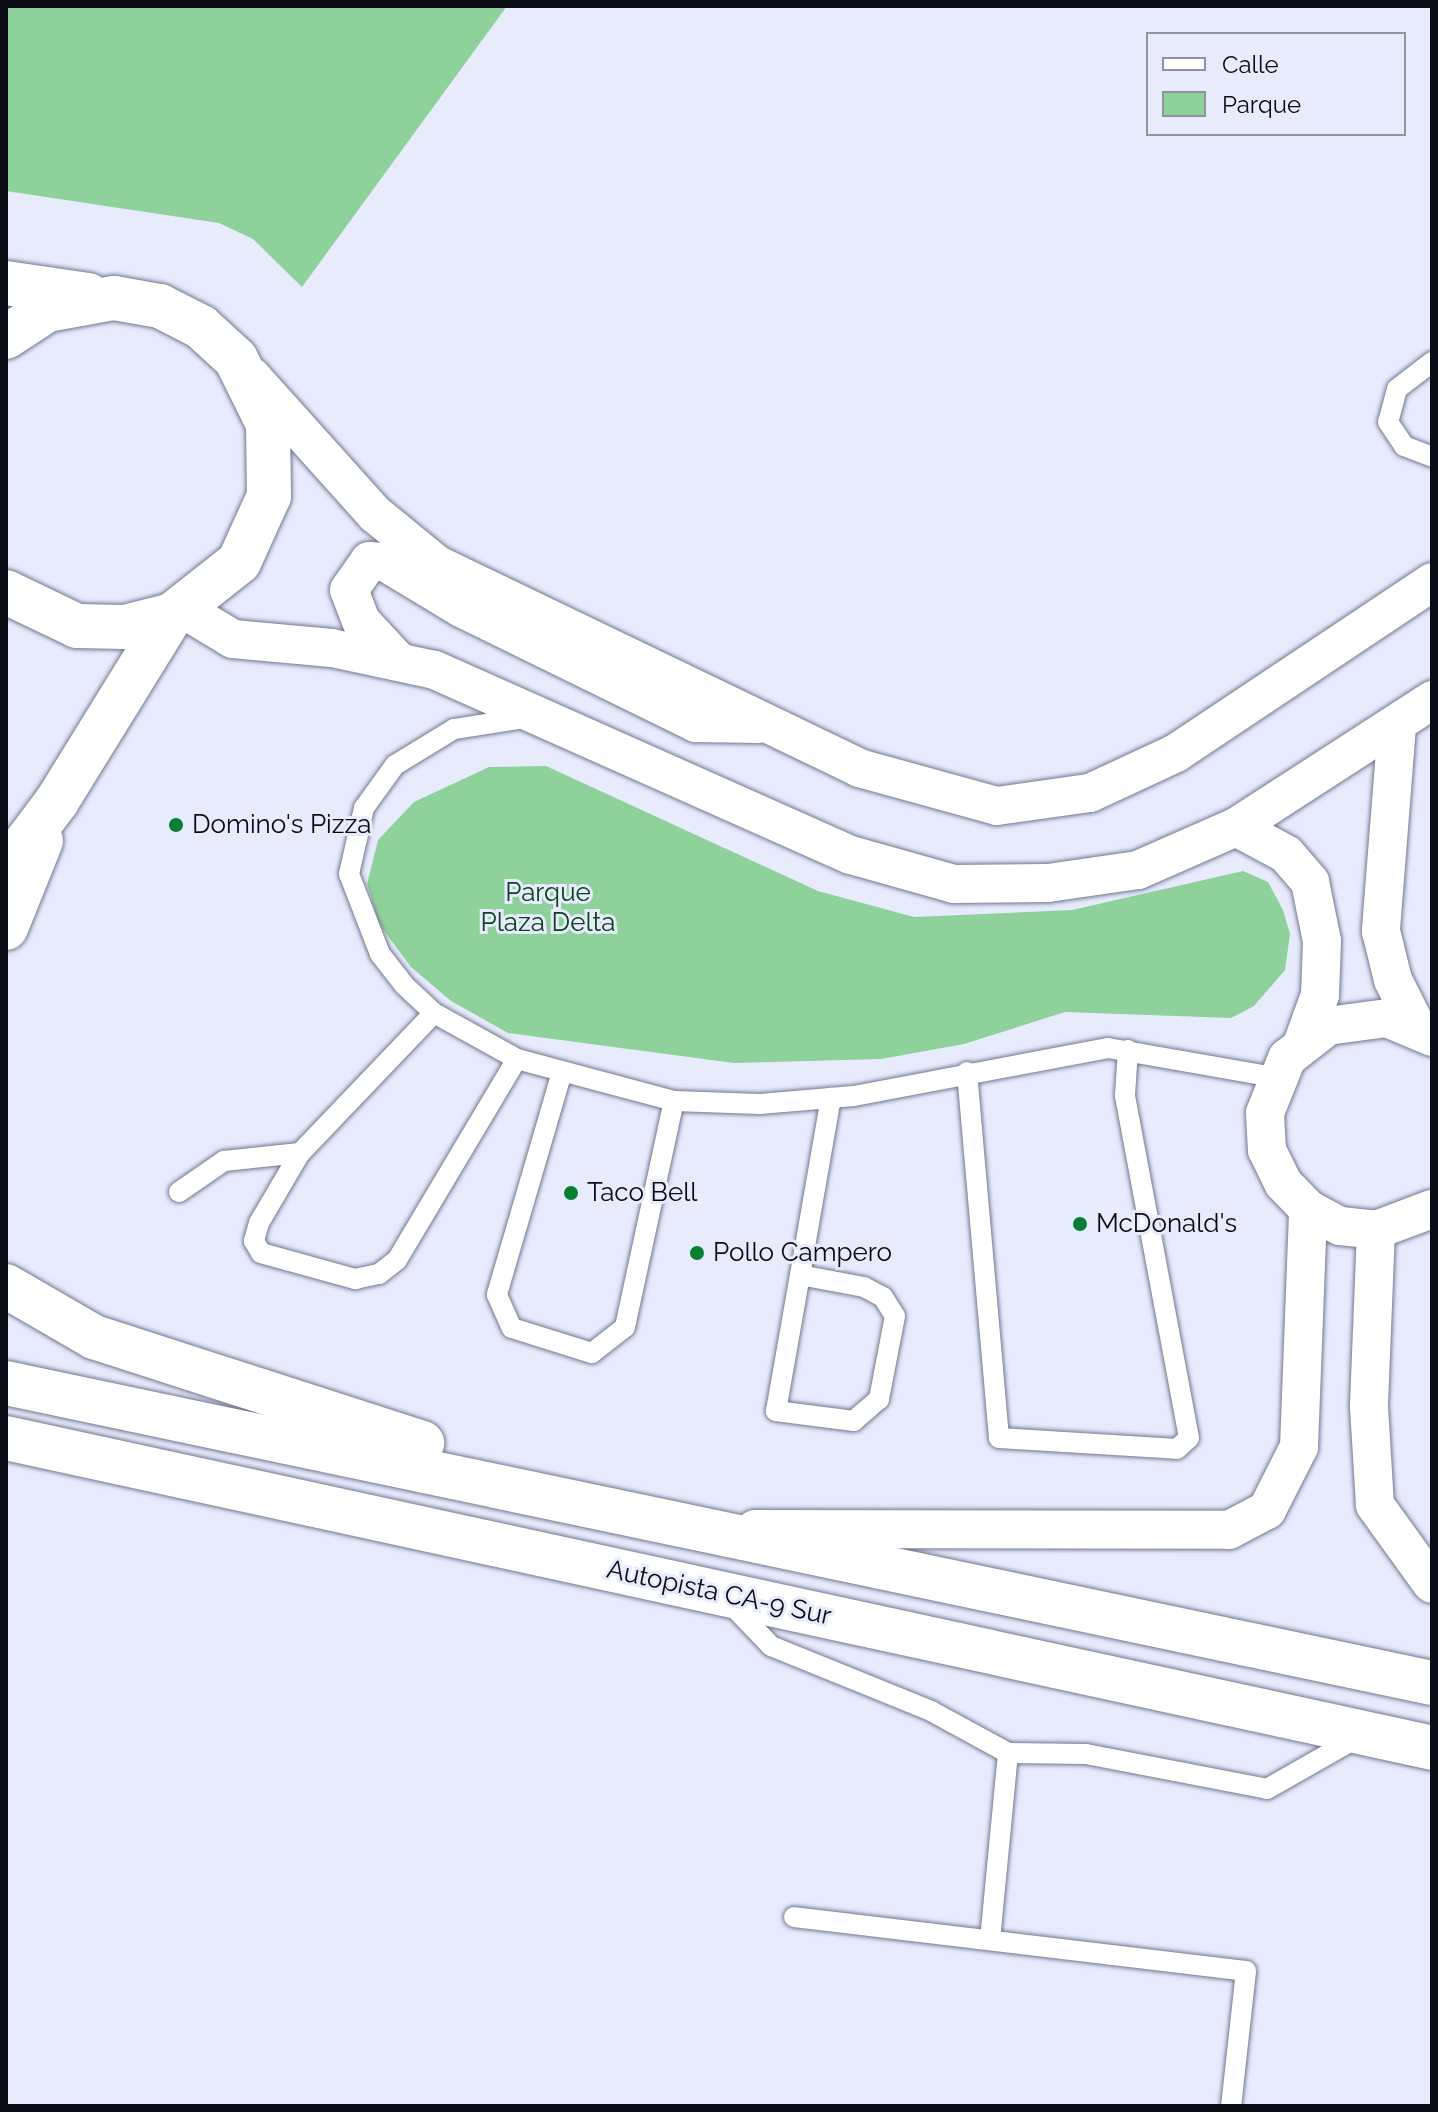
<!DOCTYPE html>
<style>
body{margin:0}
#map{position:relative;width:1438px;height:2112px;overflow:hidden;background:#e7ebfc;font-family:Raleway,sans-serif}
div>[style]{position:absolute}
.green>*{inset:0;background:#8fd19a}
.roads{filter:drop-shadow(0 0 2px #727790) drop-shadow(0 0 2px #727790)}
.service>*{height:20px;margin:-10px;padding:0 10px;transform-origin:10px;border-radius:10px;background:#fff}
.minor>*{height:38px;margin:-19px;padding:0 19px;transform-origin:19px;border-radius:19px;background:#fff}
.secondary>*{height:44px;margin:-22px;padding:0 22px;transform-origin:22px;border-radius:22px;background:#fff}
.trunk>*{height:44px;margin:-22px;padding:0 22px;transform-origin:22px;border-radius:22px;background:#fff}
.dots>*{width:22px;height:22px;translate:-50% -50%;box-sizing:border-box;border:4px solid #e7ebfc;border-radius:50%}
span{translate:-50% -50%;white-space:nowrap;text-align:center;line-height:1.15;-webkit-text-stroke:6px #e7ebfc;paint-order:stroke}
.poi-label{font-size:26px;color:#0a0c15}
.left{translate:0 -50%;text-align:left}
.park-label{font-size:26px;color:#0b441c}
.street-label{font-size:26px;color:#0a0c15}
.frame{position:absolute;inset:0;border:8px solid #0a0c15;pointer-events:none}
.legend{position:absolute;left:1146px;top:32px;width:260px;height:104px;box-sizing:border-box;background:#e7ebfc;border:2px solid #8f92a0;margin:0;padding:10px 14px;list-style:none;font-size:24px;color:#0a0c15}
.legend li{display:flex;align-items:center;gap:16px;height:40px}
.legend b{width:40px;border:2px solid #8f92a0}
</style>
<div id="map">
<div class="green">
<i style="clip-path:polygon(6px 6px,507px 6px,302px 287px,253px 239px,219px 223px,6px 191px)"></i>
<i style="clip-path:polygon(546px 766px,818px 891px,914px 917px,1072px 910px,1243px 871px,1268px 882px,1283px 910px,1290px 934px,1285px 970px,1254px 1006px,1231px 1018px,1065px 1012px,964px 1044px,881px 1059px,734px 1063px,508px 1033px,451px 1001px,411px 967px,379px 924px,367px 884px,378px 840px,414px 802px,489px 767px)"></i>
</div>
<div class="roads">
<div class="service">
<i style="left:1432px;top:362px;width:44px;rotate:142.4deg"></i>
<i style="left:1397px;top:389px;width:34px;rotate:105deg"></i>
<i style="left:1388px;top:422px;width:29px;rotate:56deg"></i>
<i style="left:1404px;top:446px;width:30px;rotate:21deg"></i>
<i style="left:530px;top:717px;width:77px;rotate:171deg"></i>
<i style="left:454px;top:729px;width:69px;rotate:148.6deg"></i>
<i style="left:395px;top:765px;width:53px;rotate:125.8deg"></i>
<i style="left:364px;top:808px;width:68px;rotate:102.8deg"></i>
<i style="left:349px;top:874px;width:86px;rotate:68.8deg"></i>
<i style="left:380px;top:954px;width:39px;rotate:52deg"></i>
<i style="left:404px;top:985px;width:41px;rotate:43deg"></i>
<i style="left:434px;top:1013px;width:95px;rotate:29deg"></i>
<i style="left:517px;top:1059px;width:163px;rotate:15deg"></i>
<i style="left:674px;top:1101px;width:86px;rotate:2deg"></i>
<i style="left:760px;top:1104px;width:94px;rotate:-4.9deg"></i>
<i style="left:854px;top:1096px;width:258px;rotate:-10.7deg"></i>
<i style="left:1108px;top:1048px;width:169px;rotate:9.9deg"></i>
<i style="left:434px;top:1013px;width:194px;rotate:133.7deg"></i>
<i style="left:300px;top:1153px;width:81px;rotate:120.4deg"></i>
<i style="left:259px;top:1223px;width:19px;rotate:106deg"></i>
<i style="left:254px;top:1241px;width:14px;rotate:60deg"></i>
<i style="left:261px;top:1253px;width:98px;rotate:15.5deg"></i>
<i style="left:355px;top:1279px;width:25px;rotate:-12deg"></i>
<i style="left:379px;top:1274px;width:23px;rotate:-38deg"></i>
<i style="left:397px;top:1260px;width:234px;rotate:-59.2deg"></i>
<i style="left:562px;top:1072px;width:232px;rotate:106.3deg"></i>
<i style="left:497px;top:1295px;width:36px;rotate:66deg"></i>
<i style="left:512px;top:1328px;width:84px;rotate:17.4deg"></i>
<i style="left:592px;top:1353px;width:42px;rotate:-38.2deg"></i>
<i style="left:625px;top:1327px;width:231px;rotate:-77.8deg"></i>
<i style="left:967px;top:1072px;width:367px;rotate:85deg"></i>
<i style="left:999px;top:1438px;width:178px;rotate:3.5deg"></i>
<i style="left:1177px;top:1449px;width:16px;rotate:-43deg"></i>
<i style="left:1189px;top:1438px;width:349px;rotate:-100.6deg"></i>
<i style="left:1125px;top:1095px;width:45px;rotate:-86.2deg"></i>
<i style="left:179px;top:1192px;width:55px;rotate:-34.6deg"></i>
<i style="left:224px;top:1161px;width:76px;rotate:-6deg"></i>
<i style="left:800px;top:1275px;width:65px;rotate:10.6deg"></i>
<i style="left:864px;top:1287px;width:21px;rotate:28deg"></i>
<i style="left:883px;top:1297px;width:22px;rotate:58deg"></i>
<i style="left:895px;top:1316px;width:85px;rotate:100.9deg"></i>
<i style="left:879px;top:1399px;width:33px;rotate:139deg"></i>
<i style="left:854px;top:1421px;width:79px;rotate:-172.7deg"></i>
<i style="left:776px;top:1411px;width:138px;rotate:-80deg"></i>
<i style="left:800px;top:1275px;width:180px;rotate:-80.1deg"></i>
<i style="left:730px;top:1603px;width:59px;rotate:46.4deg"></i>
<i style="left:771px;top:1646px;width:173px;rotate:22.1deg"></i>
<i style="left:931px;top:1711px;width:88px;rotate:28.6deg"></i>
<i style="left:1008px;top:1753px;width:78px;rotate:0.7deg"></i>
<i style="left:1086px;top:1754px;width:184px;rotate:10.9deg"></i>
<i style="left:1267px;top:1789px;width:105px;rotate:-29.7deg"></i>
<i style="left:794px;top:1917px;width:455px;rotate:6.8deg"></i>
<i style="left:1246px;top:1971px;width:136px;rotate:96.3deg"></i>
<i style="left:990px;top:1940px;width:188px;rotate:-84.5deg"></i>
</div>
<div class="minor">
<i style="left:252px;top:377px;width:184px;rotate:48.1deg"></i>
<i style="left:375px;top:514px;width:79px;rotate:39.3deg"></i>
<i style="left:436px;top:564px;width:470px;rotate:25.7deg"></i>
<i style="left:859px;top:768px;width:143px;rotate:15.4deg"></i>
<i style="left:997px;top:806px;width:94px;rotate:-8deg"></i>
<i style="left:1090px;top:793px;width:95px;rotate:-24.9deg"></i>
<i style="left:1176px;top:753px;width:308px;rotate:-33.7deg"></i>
<i style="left:183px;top:609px;width:58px;rotate:31deg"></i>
<i style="left:233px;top:639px;width:99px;rotate:5.2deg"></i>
<i style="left:332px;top:648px;width:105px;rotate:12.1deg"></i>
<i style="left:435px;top:670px;width:455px;rotate:24deg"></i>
<i style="left:851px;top:855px;width:107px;rotate:15.7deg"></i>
<i style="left:954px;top:884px;width:94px;rotate:-0.6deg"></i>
<i style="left:1048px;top:883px;width:91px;rotate:-8.2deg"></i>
<i style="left:1138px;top:870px;width:107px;rotate:-23.7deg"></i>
<i style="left:1236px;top:827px;width:234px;rotate:-32.9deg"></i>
<i style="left:398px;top:661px;width:54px;rotate:-132.8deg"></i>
<i style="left:361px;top:621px;width:33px;rotate:-111deg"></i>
<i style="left:349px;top:590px;width:35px;rotate:-55deg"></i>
<i style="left:369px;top:561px;width:16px;rotate:4deg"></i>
<i style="left:385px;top:562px;width:89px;rotate:31.2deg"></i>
<i style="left:461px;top:608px;width:262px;rotate:26.1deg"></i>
<i style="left:696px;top:723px;width:62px;rotate:0.9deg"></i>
<i style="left:1397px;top:726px;width:206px;rotate:94.5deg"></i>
<i style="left:1381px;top:931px;width:50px;rotate:76.2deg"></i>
<i style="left:1393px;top:980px;width:51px;rotate:63.4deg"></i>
<i style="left:1236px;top:827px;width:57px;rotate:28.4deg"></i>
<i style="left:1286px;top:854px;width:37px;rotate:49deg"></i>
<i style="left:1310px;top:882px;width:60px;rotate:78.5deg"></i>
<i style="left:1322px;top:941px;width:54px;rotate:92.1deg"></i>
<i style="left:1320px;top:995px;width:50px;rotate:109.9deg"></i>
<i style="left:1432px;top:1037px;width:49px;rotate:-157.1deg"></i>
<i style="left:1387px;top:1018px;width:60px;rotate:172.3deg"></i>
<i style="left:1328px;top:1026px;width:52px;rotate:142deg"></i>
<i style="left:1287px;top:1058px;width:59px;rotate:111.8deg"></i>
<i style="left:1265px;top:1113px;width:37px;rotate:87deg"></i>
<i style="left:1267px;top:1150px;width:37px;rotate:64deg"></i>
<i style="left:1283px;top:1183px;width:36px;rotate:46deg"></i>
<i style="left:1308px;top:1209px;width:36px;rotate:28deg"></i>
<i style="left:1340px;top:1226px;width:36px;rotate:6deg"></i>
<i style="left:1376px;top:1230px;width:60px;rotate:-20.6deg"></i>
<i style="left:1376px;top:1230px;width:177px;rotate:92.3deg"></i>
<i style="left:1369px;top:1407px;width:98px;rotate:86.5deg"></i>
<i style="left:1375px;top:1505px;width:97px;rotate:54.2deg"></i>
<i style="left:755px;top:1529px;width:474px;rotate:0.1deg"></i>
<i style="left:1229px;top:1530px;width:43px;rotate:-27.8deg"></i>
<i style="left:1267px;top:1510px;width:71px;rotate:-63.1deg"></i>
<i style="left:1299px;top:1447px;width:238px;rotate:-87.8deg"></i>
</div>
<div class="secondary">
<i style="left:6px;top:283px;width:83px;rotate:8.3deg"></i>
<i style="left:6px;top:337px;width:49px;rotate:-33.4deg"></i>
<i style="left:47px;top:310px;width:68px;rotate:-10.2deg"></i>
<i style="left:114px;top:298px;width:47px;rotate:9.9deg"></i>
<i style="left:160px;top:306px;width:46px;rotate:27.1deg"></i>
<i style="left:201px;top:327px;width:47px;rotate:42.4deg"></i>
<i style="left:236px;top:359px;width:72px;rotate:63.8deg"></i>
<i style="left:268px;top:424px;width:72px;rotate:89.2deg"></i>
<i style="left:269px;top:496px;width:72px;rotate:114.4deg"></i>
<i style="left:239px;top:562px;width:85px;rotate:141.7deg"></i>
<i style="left:172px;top:615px;width:49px;rotate:165.7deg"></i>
<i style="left:125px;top:627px;width:48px;rotate:-178.8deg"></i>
<i style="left:77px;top:626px;width:79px;rotate:-154.4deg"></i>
</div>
<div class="trunk">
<i style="left:6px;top:869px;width:85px;rotate:-53.1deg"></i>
<i style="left:57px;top:801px;width:219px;rotate:-58.3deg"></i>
<i style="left:6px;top:928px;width:94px;rotate:-68.1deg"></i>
<i style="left:6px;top:1286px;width:102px;rotate:30.1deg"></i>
<i style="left:94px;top:1337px;width:345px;rotate:17.9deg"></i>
<i style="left:6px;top:1383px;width:1457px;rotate:11.88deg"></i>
<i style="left:6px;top:1438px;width:1459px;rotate:12.26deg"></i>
</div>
</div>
<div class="dots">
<i style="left:176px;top:825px;background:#0a7e35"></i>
<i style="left:571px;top:1193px;background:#0a7e35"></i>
<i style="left:1080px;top:1224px;background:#0a7e35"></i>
<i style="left:697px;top:1253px;background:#0a7e35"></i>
</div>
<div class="poi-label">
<span class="left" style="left:192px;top:825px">Domino's Pizza</span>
<span class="left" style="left:587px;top:1193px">Taco Bell</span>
<span class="left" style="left:1096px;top:1224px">McDonald's</span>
<span class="left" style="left:713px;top:1253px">Pollo Campero</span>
</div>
<div class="park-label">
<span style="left:548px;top:908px">Parque<br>Plaza Delta</span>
</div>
<div class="street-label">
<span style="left:719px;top:1593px;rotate:12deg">Autopista CA-9 Sur</span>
</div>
<div class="frame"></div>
<ul class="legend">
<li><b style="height:10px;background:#fff"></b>Calle</li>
<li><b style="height:22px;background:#8fd19a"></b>Parque</li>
</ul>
</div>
